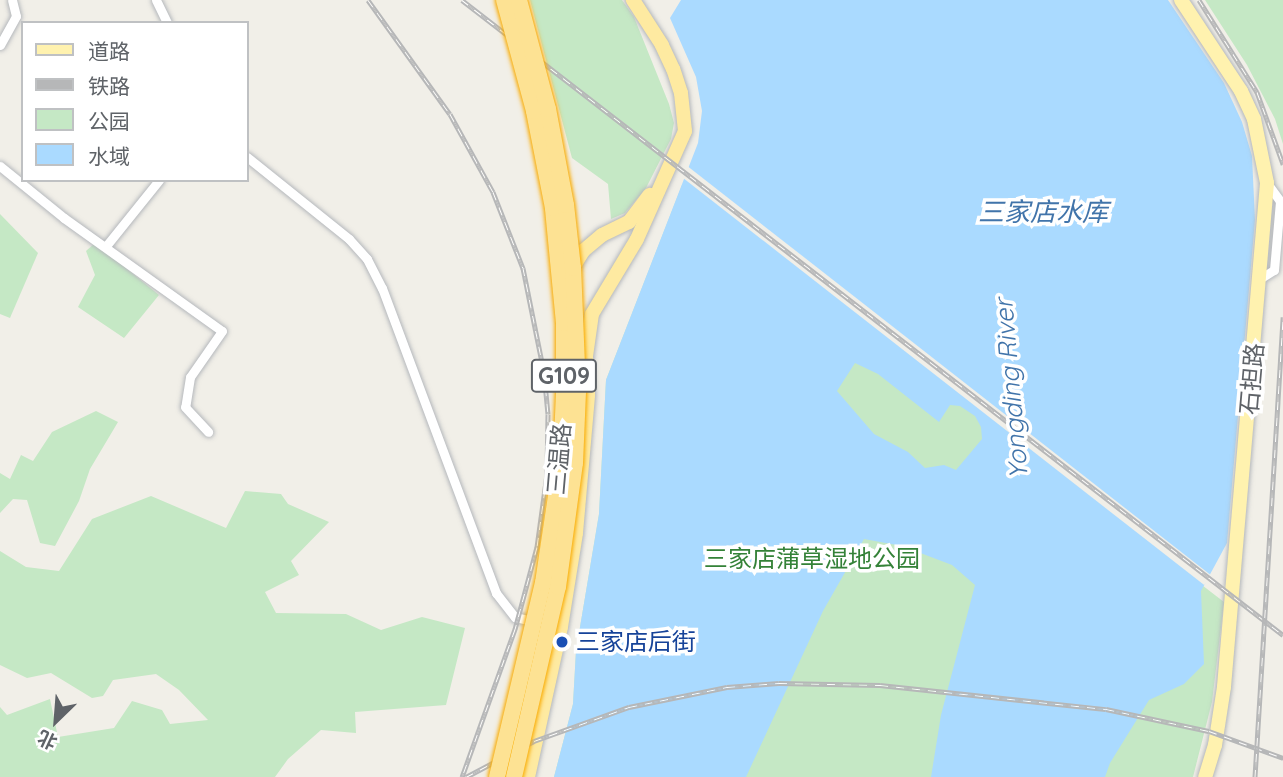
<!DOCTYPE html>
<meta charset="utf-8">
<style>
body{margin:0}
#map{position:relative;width:1283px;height:777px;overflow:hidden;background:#f1efe8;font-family:Quicksand,"Noto Sans SC",sans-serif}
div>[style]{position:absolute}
.green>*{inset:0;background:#c5e8c5}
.water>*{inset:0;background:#aadaff}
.pier>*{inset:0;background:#f1efe8;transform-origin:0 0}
.roads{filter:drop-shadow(0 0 2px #b5b8bc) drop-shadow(0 0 2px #b5b8bc)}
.minor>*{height:9px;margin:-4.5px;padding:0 4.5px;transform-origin:4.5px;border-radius:4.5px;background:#fff}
.primary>*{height:14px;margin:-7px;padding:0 7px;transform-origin:7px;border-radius:7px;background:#fff2af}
.trunk>*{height:14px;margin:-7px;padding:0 7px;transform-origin:7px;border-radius:7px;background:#feeaa1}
.rail>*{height:5px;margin-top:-2.5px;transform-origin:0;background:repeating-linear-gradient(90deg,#fff 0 8px,#b6b7b8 0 16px);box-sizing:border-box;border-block:2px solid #b6b7b8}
.bridges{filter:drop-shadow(0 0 2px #f9ab00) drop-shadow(0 0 2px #f9ab00)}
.motorway-bridge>*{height:16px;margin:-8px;padding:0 8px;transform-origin:8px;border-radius:8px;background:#fde293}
.dots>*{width:19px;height:19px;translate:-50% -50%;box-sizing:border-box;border:4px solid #fff;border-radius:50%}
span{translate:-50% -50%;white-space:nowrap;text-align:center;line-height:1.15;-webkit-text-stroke:7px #fff;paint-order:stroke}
.shield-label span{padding:2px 5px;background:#fff;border:2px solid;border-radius:5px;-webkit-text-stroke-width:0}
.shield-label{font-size:23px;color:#5f6368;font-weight:700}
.street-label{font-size:24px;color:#5f6368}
.park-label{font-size:24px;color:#348238}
.transit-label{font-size:24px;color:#164399}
.left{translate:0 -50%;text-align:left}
.water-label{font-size:26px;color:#4174aa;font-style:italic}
.legend{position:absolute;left:21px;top:21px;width:228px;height:161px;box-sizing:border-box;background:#fff;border:2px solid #bfc1c3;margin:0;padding:9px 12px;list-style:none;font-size:21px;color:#5f6368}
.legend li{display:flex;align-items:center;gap:14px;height:35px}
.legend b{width:35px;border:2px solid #bfc1c3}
.north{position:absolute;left:21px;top:686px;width:70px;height:70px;-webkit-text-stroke:5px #fff;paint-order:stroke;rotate:205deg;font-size:19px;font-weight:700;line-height:28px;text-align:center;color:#5f6368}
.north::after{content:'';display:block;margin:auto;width:24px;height:32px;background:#5f6368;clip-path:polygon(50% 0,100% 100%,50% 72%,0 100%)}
</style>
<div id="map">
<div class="green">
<i style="clip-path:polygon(530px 0,622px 0,634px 17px,669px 104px,674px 123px,671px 139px,646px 188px,625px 213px,611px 219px,608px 184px,572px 158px)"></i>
<i style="clip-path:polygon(1205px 0,1283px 0,1283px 144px,1275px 119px,1247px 65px)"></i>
<i style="clip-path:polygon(682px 185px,1224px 602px,1212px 702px,1193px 777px,554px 777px,573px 704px,576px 651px,599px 514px,606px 380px)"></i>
<i style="clip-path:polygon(0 214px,38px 253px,10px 318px,0 314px)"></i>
<i style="clip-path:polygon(95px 243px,159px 295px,124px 338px,78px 307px,95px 275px,86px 251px)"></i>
<i style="clip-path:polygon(96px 411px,118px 422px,90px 469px,79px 501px,55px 546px,40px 543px,27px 500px,13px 499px,0 513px,0 473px,10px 479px,21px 455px,33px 461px,52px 432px)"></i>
<i style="clip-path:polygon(245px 491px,281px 494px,288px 504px,329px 522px,291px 561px,299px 575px,265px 592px,276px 613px,346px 614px,381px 630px,422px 617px,465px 628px,446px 705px,355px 712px,356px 733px,321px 730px,288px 759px,275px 777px,0 777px,0 707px,7px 715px,50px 699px,58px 737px,114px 728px,132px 701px,162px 710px,170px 724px,208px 720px,179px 690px,156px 674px,113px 680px,103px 696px,92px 698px,51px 673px,27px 678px,0 665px,0 551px,26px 567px,59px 571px,92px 519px,151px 496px,226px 528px)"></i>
</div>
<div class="water">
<i style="clip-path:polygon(evenodd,681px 0,1168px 0,1224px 83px,1242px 122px,1252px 156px,1255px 220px,1227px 543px,1201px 591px,1204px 664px,1184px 684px,1149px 700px,1110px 763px,1105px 777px,931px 777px,941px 715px,975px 585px,952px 565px,902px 546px,864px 539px,823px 611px,746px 777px,554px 777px,573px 704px,576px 651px,599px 514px,606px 380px,698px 143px,702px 111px,696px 77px,670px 18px,681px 0,855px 363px,878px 374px,939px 422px,950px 405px,960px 406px,975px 416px,981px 427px,982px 439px,956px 470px,944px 465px,925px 468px,908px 452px,874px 434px,837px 391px,855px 363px)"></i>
</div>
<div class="pier">
<i style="left:686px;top:165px;width:667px;height:12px;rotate:38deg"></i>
</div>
<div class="roads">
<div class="minor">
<i style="left:156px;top:0;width:25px;rotate:64deg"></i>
<i style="left:0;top:45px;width:33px;rotate:-61deg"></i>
<i style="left:16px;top:16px;width:16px;rotate:-104deg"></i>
<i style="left:247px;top:157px;width:131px;rotate:38.8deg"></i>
<i style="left:349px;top:239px;width:27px;rotate:48deg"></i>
<i style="left:367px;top:259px;width:33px;rotate:63deg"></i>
<i style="left:382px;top:288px;width:326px;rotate:69.5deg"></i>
<i style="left:496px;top:593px;width:31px;rotate:52deg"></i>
<i style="left:515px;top:617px;width:22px;rotate:13deg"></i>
<i style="left:0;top:166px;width:82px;rotate:39.1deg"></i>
<i style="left:64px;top:218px;width:194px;rotate:35.6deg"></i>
<i style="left:222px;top:331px;width:56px;rotate:124.8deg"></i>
<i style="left:190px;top:377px;width:30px;rotate:99deg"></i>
<i style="left:185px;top:407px;width:34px;rotate:47deg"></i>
<i style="left:106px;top:246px;width:85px;rotate:-51.2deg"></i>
<i style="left:1261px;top:278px;width:15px;rotate:-32deg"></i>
<i style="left:1274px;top:270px;width:69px;rotate:-85deg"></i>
<i style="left:1280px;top:201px;width:22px;rotate:-126deg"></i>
</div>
<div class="primary">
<i style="left:1181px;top:0;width:109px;rotate:56.6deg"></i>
<i style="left:1241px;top:91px;width:31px;rotate:65deg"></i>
<i style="left:1254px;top:119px;width:65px;rotate:78.5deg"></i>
<i style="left:1267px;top:183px;width:506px;rotate:94.88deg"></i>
<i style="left:1224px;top:687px;width:59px;rotate:98.8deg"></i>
<i style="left:1215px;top:745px;width:34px;rotate:107deg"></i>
</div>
<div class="trunk">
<i style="left:570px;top:272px;width:25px;rotate:-58deg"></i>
<i style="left:583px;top:251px;width:25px;rotate:-40deg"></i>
<i style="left:602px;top:235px;width:30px;rotate:-26deg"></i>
<i style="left:629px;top:222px;width:34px;rotate:-53deg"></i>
<i style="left:528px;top:777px;width:154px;rotate:-77.6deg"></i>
<i style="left:561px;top:627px;width:95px;rotate:-80.9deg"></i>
<i style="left:576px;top:533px;width:139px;rotate:-85deg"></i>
<i style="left:588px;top:395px;width:39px;rotate:-93deg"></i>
<i style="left:586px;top:356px;width:42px;rotate:-81.9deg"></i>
<i style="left:592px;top:314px;width:87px;rotate:-59deg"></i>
<i style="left:637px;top:239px;width:118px;rotate:-66deg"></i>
<i style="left:685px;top:131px;width:38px;rotate:-96deg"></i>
<i style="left:681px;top:93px;width:25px;rotate:-108deg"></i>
<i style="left:673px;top:69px;width:26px;rotate:-115deg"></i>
<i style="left:662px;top:45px;width:54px;rotate:-122.8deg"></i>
</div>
</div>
<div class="rail">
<i style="left:368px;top:0;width:140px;rotate:54.3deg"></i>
<i style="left:450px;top:114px;width:89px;rotate:61.1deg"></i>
<i style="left:493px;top:192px;width:82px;rotate:68.5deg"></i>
<i style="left:523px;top:268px;width:106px;rotate:78.6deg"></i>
<i style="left:544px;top:372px;width:42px;rotate:84.6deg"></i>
<i style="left:548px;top:414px;width:60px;rotate:91deg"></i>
<i style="left:547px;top:474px;width:74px;rotate:97.8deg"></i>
<i style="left:537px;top:547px;width:85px;rotate:105deg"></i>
<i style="left:515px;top:629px;width:157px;rotate:109.7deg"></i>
<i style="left:462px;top:0;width:1038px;rotate:37.72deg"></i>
<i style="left:1199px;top:0;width:109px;rotate:57.8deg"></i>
<i style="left:1257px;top:92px;width:77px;rotate:70.1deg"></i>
<i style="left:466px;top:777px;width:77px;rotate:-27.9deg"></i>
<i style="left:534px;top:741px;width:101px;rotate:-19.7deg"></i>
<i style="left:629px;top:707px;width:100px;rotate:-11.5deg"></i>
<i style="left:727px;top:687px;width:52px;rotate:-4.4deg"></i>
<i style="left:779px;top:683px;width:101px;rotate:1.1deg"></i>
<i style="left:880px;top:685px;width:227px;rotate:6.1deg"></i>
<i style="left:1106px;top:709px;width:105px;rotate:12.1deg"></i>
<i style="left:1209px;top:731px;width:79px;rotate:20deg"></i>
<i style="left:1255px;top:777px;width:461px;rotate:-86.5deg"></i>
</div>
<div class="bridges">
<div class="motorway-bridge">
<i style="left:497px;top:777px;width:199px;rotate:-76.7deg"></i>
<i style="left:543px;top:583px;width:122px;rotate:-81.5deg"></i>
<i style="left:561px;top:462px;width:69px;rotate:-87.5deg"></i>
<i style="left:564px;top:393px;width:70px;rotate:-90deg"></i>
<i style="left:564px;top:323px;width:116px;rotate:-95.5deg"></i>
<i style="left:553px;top:208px;width:99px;rotate:-101.1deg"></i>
<i style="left:534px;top:111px;width:115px;rotate:-105.1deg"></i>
<i style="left:514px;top:777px;width:195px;rotate:-77deg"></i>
<i style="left:558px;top:587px;width:125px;rotate:-82.2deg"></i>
<i style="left:575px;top:463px;width:72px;rotate:-87.6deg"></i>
<i style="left:578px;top:391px;width:123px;rotate:-92.3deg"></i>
<i style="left:573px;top:268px;width:63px;rotate:-96.3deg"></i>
<i style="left:566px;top:205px;width:98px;rotate:-100.6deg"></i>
<i style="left:548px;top:109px;width:113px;rotate:-104.9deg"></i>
</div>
</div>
<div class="dots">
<i style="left:562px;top:642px;background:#1a4fb4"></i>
</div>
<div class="shield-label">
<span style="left:564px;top:376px">G109</span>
</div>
<div class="street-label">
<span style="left:1252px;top:379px;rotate:-85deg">石担路</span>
<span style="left:559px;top:459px;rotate:-85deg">三温路</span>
</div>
<div class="park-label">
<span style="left:812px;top:559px">三家店蒲草湿地公园</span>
</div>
<div class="transit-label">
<span class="left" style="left:576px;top:642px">三家店后街</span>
</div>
<div class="water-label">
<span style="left:1043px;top:212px">三家店水库</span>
<span style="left:1011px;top:389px;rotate:-95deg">Yongding River</span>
</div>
<ul class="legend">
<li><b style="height:9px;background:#fff2af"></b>道路</li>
<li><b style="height:9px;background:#b6b7b8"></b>铁路</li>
<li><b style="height:19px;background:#c5e8c5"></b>公园</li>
<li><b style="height:19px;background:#aadaff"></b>水域</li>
</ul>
<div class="north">北</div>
</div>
